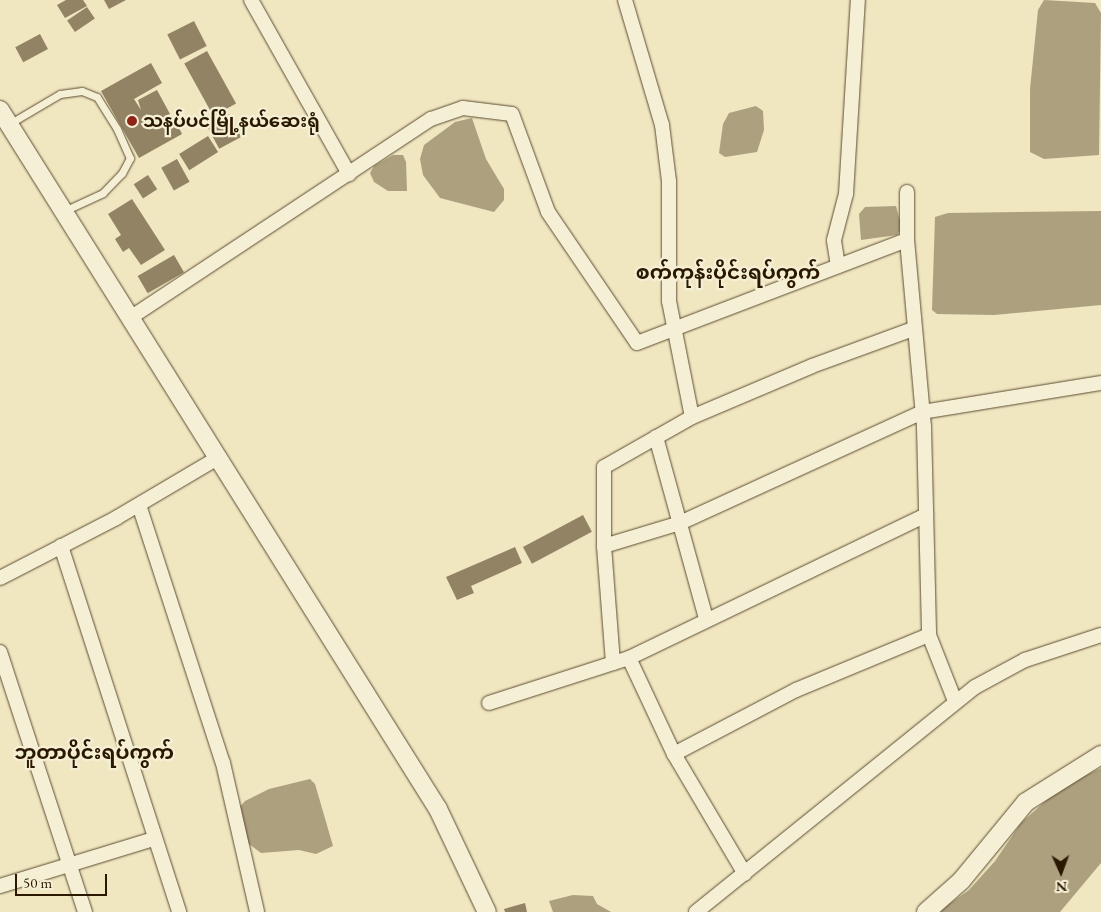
<!DOCTYPE html>
<meta charset="utf-8">
<style>
body{margin:0}
#map{position:relative;width:1101px;height:912px;overflow:hidden;background:#f0e6c0;font-family:"EB Garamond","Noto Sans Myanmar",serif}
div>[style]{position:absolute}
.water>*{inset:0;background:#ada07f}
.building>*{inset:0;background:#918364;transform-origin:0 0}
.roads{filter:drop-shadow(0 0 1px #5c4c30) drop-shadow(0 0 1px #5c4c30)}
.service>*{height:7px;margin:-3.5px;padding:0 3.5px;transform-origin:3.5px;border-radius:3.5px;background:#f5efd6}
.minor>*{height:14px;margin:-7px;padding:0 7px;transform-origin:7px;border-radius:7px;background:#f5efd6}
.tertiary>*{height:18px;margin:-9px;padding:0 9px;transform-origin:9px;border-radius:9px;background:#f5efd6}
.dots>*{width:14px;height:14px;translate:-50% -50%;box-sizing:border-box;border:2px solid #f5efd6;border-radius:50%}
span{translate:-50% -50%;white-space:nowrap;text-align:center;line-height:1.15;-webkit-text-stroke:4.5px #f5efd6;paint-order:stroke}
.poi-label{font-size:18px;color:#2b1800;font-weight:700}
.left{translate:0 -50%;text-align:left}
.quarter-label{font-size:20px;color:#2b1800;font-weight:700}
.north{position:absolute;left:1036px;top:847px;width:50px;height:50px;-webkit-text-stroke:4px #f5efd6;paint-order:stroke;rotate:178deg;font-size:14px;font-weight:700;line-height:20px;text-align:center;color:#2b1800}
.north::after{content:'';display:block;margin:auto;width:18px;height:22px;background:#2b1800;clip-path:polygon(50% 0,100% 100%,50% 72%,0 100%)}
.scale{position:absolute;left:15px;top:874px;width:92px;height:22px;box-sizing:border-box;border:2px solid #2b1800;border-top:0;padding-left:6px;font-size:15px;line-height:18px;white-space:nowrap;color:#2b1800;-webkit-text-stroke:4px #f5efd6;paint-order:stroke}
</style>
<div id="map">
<div class="water">
<i style="clip-path:polygon(1044px 0,1095px 3px,1101px 13px,1099px 155px,1044px 159px,1030px 152px,1030px 89px,1038px 10px)"></i>
<i style="clip-path:polygon(756px 106px,763px 111px,764px 130px,757px 152px,725px 157px,719px 153px,723px 124px,729px 113px)"></i>
<i style="clip-path:polygon(472px 118px,486px 159px,504px 189px,504px 200px,494px 212px,440px 198px,423px 175px,420px 159px,424px 145px,455px 122px)"></i>
<i style="clip-path:polygon(393px 155px,403px 155px,406px 162px,407px 191px,388px 191px,374px 182px,370px 173px,374px 166px)"></i>
<i style="clip-path:polygon(896px 206px,902px 228px,897px 235px,861px 240px,859px 214px,865px 207px)"></i>
<i style="clip-path:polygon(1101px 211px,1101px 305px,994px 315px,937px 314px,932px 310px,935px 217px,948px 213px)"></i>
<i style="clip-path:polygon(1101px 768px,1101px 863px,1060px 912px,938px 912px,969px 890px,995px 861px,1021px 823px,1060px 788px)"></i>
<i style="clip-path:polygon(310px 779px,315px 784px,333px 846px,316px 854px,299px 850px,261px 853px,241px 838px,237px 810px,245px 801px,269px 789px)"></i>
<i style="clip-path:polygon(573px 895px,593px 896px,597px 904px,611px 912px,553px 912px,549px 901px)"></i>
</div>
<div class="building">
<i style="clip-path:polygon(66px 0,83px 0,87px 6px,65px 18px,57px 5px)"></i>
<i style="clip-path:polygon(104px 0,126px 0,109px 9px)"></i>
<i style="left:87px;top:7px;width:14px;height:24px;rotate:56deg"></i>
<i style="left:194px;top:21px;width:28px;height:30px;rotate:63deg"></i>
<i style="left:40px;top:34px;width:17px;height:28px;rotate:62deg"></i>
<i style="left:207px;top:51px;width:60px;height:26px;rotate:61deg"></i>
<i style="clip-path:polygon(151px 63px,162px 83px,134px 99px,141px 110px,138px 100px,157px 90px,170px 114px,152px 124px,147px 114px,143px 117px,149px 129px,173px 116px,182px 134px,139px 158px,101px 91px)"></i>
<i style="left:229px;top:114px;width:26px;height:25px;rotate:62deg"></i>
<i style="left:208px;top:136px;width:19px;height:34px;rotate:58deg"></i>
<i style="left:177px;top:159px;width:26px;height:18px;rotate:61deg"></i>
<i style="left:148px;top:175px;width:17px;height:17px;rotate:57deg"></i>
<i style="clip-path:polygon(132px 199px,165px 250px,141px 265px,129px 248px,123px 252px,115px 239px,121px 235px,108px 214px)"></i>
<i style="left:174px;top:255px;width:20px;height:42px;rotate:60deg"></i>
<i style="left:583px;top:515px;width:19px;height:68px;rotate:62deg"></i>
<i style="clip-path:polygon(515px 547px,522px 563px,471px 586px,474px 593px,457px 600px,446px 577px)"></i>
<i style="clip-path:polygon(525px 903px,527px 912px,505px 912px,504px 909px)"></i>
</div>
<div class="roads">
<div class="service">
<i style="left:9px;top:124px;width:59px;rotate:-30.5deg"></i>
<i style="left:60px;top:94px;width:22px;rotate:-8deg"></i>
<i style="left:82px;top:91px;width:16px;rotate:22deg"></i>
<i style="left:97px;top:97px;width:38px;rotate:58deg"></i>
<i style="left:117px;top:129px;width:32px;rotate:66deg"></i>
<i style="left:130px;top:158px;width:17px;rotate:118deg"></i>
<i style="left:122px;top:173px;width:28px;rotate:134deg"></i>
<i style="left:103px;top:193px;width:43px;rotate:155.2deg"></i>
</div>
<div class="minor">
<i style="left:251px;top:0;width:200px;rotate:60.6deg"></i>
<i style="left:625px;top:0;width:130px;rotate:73.5deg"></i>
<i style="left:662px;top:125px;width:56px;rotate:82.9deg"></i>
<i style="left:669px;top:181px;width:120px;rotate:90deg"></i>
<i style="left:669px;top:301px;width:118px;rotate:78.8deg"></i>
<i style="left:907px;top:192px;width:48px;rotate:90deg"></i>
<i style="left:907px;top:240px;width:188px;rotate:84.8deg"></i>
<i style="left:924px;top:427px;width:208px;rotate:88.6deg"></i>
<i style="left:929px;top:635px;width:71px;rotate:68.5deg"></i>
<i style="left:838px;top:266px;width:26px;rotate:-99deg"></i>
<i style="left:834px;top:240px;width:48px;rotate:-75.4deg"></i>
<i style="left:846px;top:194px;width:194px;rotate:-86.5deg"></i>
<i style="left:130px;top:318px;width:361px;rotate:-33.5deg"></i>
<i style="left:431px;top:119px;width:34px;rotate:-19deg"></i>
<i style="left:463px;top:108px;width:49px;rotate:7deg"></i>
<i style="left:512px;top:114px;width:104px;rotate:69.8deg"></i>
<i style="left:548px;top:212px;width:158px;rotate:55.8deg"></i>
<i style="left:637px;top:343px;width:289px;rotate:-20.9deg"></i>
<i style="left:656px;top:437px;width:189px;rotate:74.6deg"></i>
<i style="left:139px;top:505px;width:271px;rotate:72deg"></i>
<i style="left:223px;top:763px;width:153px;rotate:77.1deg"></i>
<i style="left:61px;top:546px;width:385px;rotate:72.1deg"></i>
<i style="left:604px;top:546px;width:79px;rotate:-16.8deg"></i>
<i style="left:680px;top:523px;width:266px;rotate:-24.6deg"></i>
<i style="left:922px;top:412px;width:181px;rotate:-9.2deg"></i>
<i style="left:0;top:578px;width:131px;rotate:-27.3deg"></i>
<i style="left:116px;top:518px;width:120px;rotate:-30.6deg"></i>
<i style="left:0;top:652px;width:274px;rotate:71.9deg"></i>
<i style="left:629px;top:658px;width:106px;rotate:64.9deg"></i>
<i style="left:674px;top:754px;width:139px;rotate:59.4deg"></i>
<i style="left:613px;top:663px;width:117px;rotate:-94.4deg"></i>
<i style="left:604px;top:546px;width:79px;rotate:-90deg"></i>
<i style="left:604px;top:467px;width:101px;rotate:-29.6deg"></i>
<i style="left:692px;top:417px;width:130px;rotate:-23deg"></i>
<i style="left:812px;top:366px;width:108px;rotate:-20.1deg"></i>
<i style="left:489px;top:703px;width:147px;rotate:-17.8deg"></i>
<i style="left:629px;top:658px;width:330px;rotate:-25.7deg"></i>
<i style="left:674px;top:754px;width:138px;rotate:-27.7deg"></i>
<i style="left:796px;top:690px;width:144px;rotate:-22.5deg"></i>
<i style="left:0;top:886px;width:161px;rotate:-17deg"></i>
<i style="left:696px;top:912px;width:358px;rotate:-38.9deg"></i>
<i style="left:975px;top:687px;width:57px;rotate:-28.4deg"></i>
<i style="left:1025px;top:660px;width:80px;rotate:-18.2deg"></i>
</div>
<div class="tertiary">
<i style="left:0;top:110px;width:825px;rotate:57.93deg"></i>
<i style="left:438px;top:809px;width:114px;rotate:64.6deg"></i>
<i style="left:926px;top:912px;width:47px;rotate:-41.5deg"></i>
<i style="left:961px;top:881px;width:102px;rotate:-50.6deg"></i>
<i style="left:1026px;top:802px;width:89px;rotate:-32.1deg"></i>
</div>
</div>
<div class="dots">
<i style="left:132px;top:121px;background:#8f2418"></i>
</div>
<div class="poi-label">
<span class="left" style="left:143px;top:121px">သနပ်ပင်မြို့နယ်ဆေးရုံ</span>
</div>
<div class="quarter-label">
<span style="left:728px;top:272px">စက်ကုန်းပိုင်းရပ်ကွက်</span>
<span style="left:94px;top:752px">ဘူတာပိုင်းရပ်ကွက်</span>
</div>
<div class="north">N</div>
<div class="scale">50 m</div>
</div>
